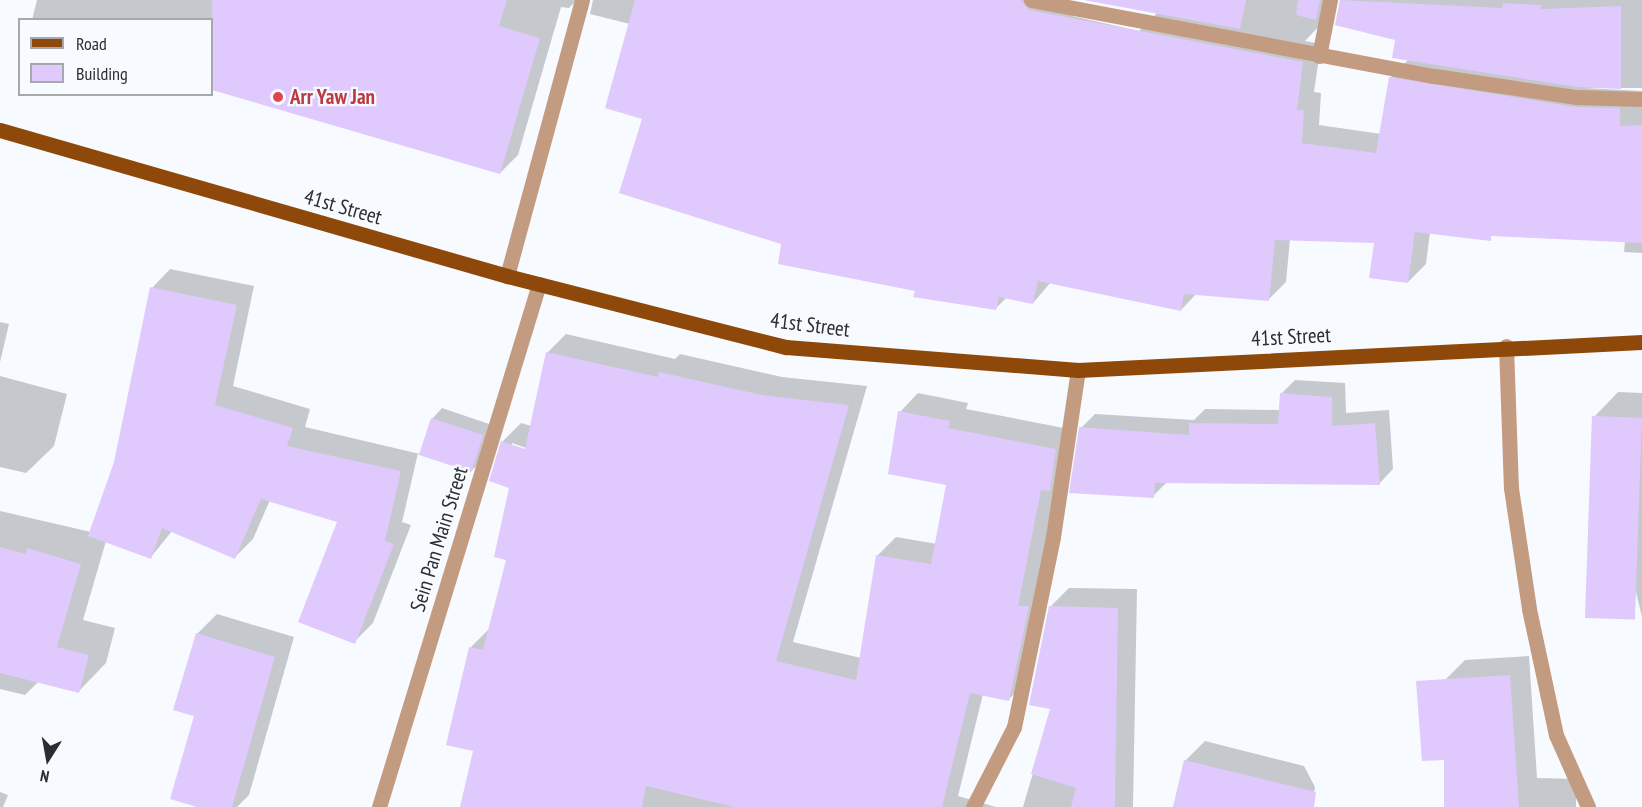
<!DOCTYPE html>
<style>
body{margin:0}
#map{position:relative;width:1642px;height:807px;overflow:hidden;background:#f7faff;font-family:"PT Sans Narrow",sans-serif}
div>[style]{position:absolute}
.shadow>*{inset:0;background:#0003}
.building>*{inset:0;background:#e0c9fd;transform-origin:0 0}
.minor>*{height:15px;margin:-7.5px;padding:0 7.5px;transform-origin:7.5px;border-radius:7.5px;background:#c39b80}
.major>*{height:15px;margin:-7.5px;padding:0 7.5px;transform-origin:7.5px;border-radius:7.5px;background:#8e490a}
.dots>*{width:16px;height:16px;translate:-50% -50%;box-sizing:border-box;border:3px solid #f7faff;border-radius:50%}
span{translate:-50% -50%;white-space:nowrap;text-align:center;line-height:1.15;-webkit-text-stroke:4.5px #f7faff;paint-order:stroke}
.health-label{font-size:21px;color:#be3a42;font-weight:700}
.left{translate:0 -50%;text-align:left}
.street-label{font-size:21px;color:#2b2d2f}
.legend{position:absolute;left:18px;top:18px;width:195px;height:78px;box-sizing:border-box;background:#f7faff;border:2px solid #a5a8ac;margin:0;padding:8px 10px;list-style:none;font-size:18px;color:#2b2d2f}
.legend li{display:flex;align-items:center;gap:12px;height:30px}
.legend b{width:30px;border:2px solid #a5a8ac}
.north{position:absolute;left:18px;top:729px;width:60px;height:60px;-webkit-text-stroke:4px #f7faff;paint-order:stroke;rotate:191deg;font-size:16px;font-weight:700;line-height:24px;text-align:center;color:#2b2d2f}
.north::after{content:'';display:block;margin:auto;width:21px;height:27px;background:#2b2d2f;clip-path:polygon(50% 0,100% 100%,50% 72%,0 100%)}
</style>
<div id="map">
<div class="shadow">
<i style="clip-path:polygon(37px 0,577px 0,569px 8px,561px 7px,518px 155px,500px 173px,212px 89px,212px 20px,32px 20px)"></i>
<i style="clip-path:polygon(593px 0,1041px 0,1074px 9px,1072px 16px,1139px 31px,1158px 12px,1145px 0,1334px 0,1323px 22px,1305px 41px,1321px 44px,1314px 92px,1321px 93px,1319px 125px,1381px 134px,1390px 78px,1409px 59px,1397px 39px,1337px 24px,1340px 0,1642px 0,1642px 88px,1585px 88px,1642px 91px,1642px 253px,1624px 252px,1625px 241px,1430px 232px,1426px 264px,1408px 282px,1376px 241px,1290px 239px,1286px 282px,1268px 300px,1197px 293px,1181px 310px,1051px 282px,1033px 303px,1007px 297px,996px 308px,916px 290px,783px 243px,644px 118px,630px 24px,590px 14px)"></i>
<i style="clip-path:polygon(170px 269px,254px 286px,233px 386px,310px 409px,305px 427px,420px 454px,432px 419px,442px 408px,492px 425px,481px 462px,470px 472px,418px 453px,402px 522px,411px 525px,373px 623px,354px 642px,339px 521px,270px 500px,253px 539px,235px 557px,172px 531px,151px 557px,106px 541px,83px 620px,115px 628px,106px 663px,79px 691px,39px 681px,25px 695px,0 689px,0 511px,91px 532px,116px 463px,152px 288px)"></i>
<i style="clip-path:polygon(0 322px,9px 324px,0 362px)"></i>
<i style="clip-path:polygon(evenodd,566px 334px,675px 359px,680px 354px,782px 377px,867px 386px,793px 642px,861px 658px,877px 556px,896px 537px,937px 544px,948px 484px,900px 412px,918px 393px,968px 403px,966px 409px,1074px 430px,1028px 680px,1009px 699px,983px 694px,958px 796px,996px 807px,463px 807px,474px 750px,471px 647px,489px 629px,508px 558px,511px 487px,502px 442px,521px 423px,531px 426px,547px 353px,566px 334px,512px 443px,532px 450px,531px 452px,512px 446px,512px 443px)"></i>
<i style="clip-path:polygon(0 376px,67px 394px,54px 446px,26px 473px,0 467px)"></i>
<i style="clip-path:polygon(1295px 380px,1345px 383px,1346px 413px,1389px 410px,1393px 469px,1379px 484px,1168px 481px,1153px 496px,1081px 428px,1095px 414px,1194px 420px,1205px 409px,1280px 410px,1281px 394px)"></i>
<i style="clip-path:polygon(1618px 392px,1642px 393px,1642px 617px,1594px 417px)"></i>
<i style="clip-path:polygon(1069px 588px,1137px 589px,1133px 807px,1023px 807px,1052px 708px,1050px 607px)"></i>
<i style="clip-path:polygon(217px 614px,294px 637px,249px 795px,237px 807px,202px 807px,197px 634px)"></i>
<i style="clip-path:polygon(1529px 656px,1537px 778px,1576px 779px,1576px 807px,1446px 807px,1445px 680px,1465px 660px)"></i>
<i style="clip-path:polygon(1205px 741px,1304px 766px,1315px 787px,1313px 799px,1304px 807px,1174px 807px,1186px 760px)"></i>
<i style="clip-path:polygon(0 792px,8px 795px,3px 807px,0 807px)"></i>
</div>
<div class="building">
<i style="clip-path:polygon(212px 0,507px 0,499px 26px,540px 38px,500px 174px,212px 90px)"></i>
<i style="clip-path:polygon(635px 0,1021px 0,1029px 10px,1303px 62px,1297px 110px,1304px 110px,1302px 143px,1376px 153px,1389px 77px,1575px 107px,1620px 108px,1620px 126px,1642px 125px,1642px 243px,1491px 236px,1491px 241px,1415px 232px,1408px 283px,1369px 278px,1374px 243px,1275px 240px,1269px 301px,1184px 294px,1181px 311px,1038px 281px,1033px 304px,999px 297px,996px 310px,913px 297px,915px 291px,778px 264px,781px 244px,619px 193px,642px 119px,605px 108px)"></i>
<i style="clip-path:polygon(1084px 0,1246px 0,1240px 29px)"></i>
<i style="clip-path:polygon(1298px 0,1320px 0,1316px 20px,1296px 15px)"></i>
<i style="clip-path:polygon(1340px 0,1502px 8px,1503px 3px,1541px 5px,1541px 9px,1621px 6px,1621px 89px,1577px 87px,1392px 58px,1395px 40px,1335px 25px)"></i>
<i style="clip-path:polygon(150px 287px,237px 305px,215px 405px,293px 428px,287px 446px,401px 471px,385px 541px,394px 544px,355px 644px,298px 622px,337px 522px,261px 499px,235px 559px,162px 528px,151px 559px,88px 536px,114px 462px)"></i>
<i style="clip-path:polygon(546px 352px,658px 377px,659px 372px,762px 395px,849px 405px,776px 661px,856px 680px,876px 555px,931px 564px,946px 485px,888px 474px,898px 411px,950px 421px,948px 428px,1056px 449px,1050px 491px,1041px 490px,1018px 606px,1029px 606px,1009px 701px,970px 693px,942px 807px,734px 807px,646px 786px,642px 807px,460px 807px,473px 751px,446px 745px,469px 647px,483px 650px,506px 560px,494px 557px,509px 488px,489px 481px,501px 441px,525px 449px)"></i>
<i style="clip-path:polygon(1280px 393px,1332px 397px,1332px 426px,1375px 423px,1380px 485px,1155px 483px,1154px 498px,1069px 493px,1079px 427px,1189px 435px,1189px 423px,1278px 424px)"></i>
<i style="left:1592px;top:416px;width:50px;height:202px;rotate:2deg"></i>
<i style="left:431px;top:418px;width:55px;height:39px;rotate:18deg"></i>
<i style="clip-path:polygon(0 547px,26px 554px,27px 548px,81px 564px,57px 647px,89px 655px,79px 693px,0 673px)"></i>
<i style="clip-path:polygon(1049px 606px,1118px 608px,1115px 807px,1071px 807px,1076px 788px,1031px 774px,1050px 709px,1029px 705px)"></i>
<i style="clip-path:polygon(196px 633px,275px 657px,232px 807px,197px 807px,170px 799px,194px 716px,173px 710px)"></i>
<i style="clip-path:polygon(1510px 675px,1519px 807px,1444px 807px,1444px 760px,1422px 761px,1416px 681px)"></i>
<i style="clip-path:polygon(1184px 760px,1316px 792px,1314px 807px,1173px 807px)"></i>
</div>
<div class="minor">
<i style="left:1031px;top:0;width:411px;rotate:10.7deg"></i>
<i style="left:1435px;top:76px;width:143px;rotate:8.5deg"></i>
<i style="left:1576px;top:97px;width:66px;rotate:1.7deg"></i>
<i style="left:1319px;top:56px;width:57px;rotate:-78.9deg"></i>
<i style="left:507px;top:276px;width:286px;rotate:-74.8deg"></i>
<i style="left:1506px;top:346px;width:142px;rotate:88deg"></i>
<i style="left:1511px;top:488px;width:122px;rotate:81.5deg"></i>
<i style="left:1529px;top:609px;width:129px;rotate:77.9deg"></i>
<i style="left:1556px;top:735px;width:79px;rotate:66deg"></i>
<i style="left:379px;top:807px;width:547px;rotate:-72.99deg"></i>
<i style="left:973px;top:807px;width:90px;rotate:-62.9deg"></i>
<i style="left:1014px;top:727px;width:194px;rotate:-78.4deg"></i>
<i style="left:1053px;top:537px;width:169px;rotate:-81.5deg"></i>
</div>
<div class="major">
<i style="left:0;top:130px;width:528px;rotate:16.06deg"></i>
<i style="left:507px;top:276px;width:288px;rotate:14.3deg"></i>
<i style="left:786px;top:347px;width:293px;rotate:4.5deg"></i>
<i style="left:1078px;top:370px;width:565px;rotate:-2.84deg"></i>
</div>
<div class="dots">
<i style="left:278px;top:97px;background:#e0444e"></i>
</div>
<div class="health-label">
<span class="left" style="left:290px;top:97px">Arr Yaw Jan</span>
</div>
<div class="street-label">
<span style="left:343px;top:207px;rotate:16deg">41st Street</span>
<span style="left:810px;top:325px;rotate:7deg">41st Street</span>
<span style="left:1291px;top:337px;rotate:-3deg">41st Street</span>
<span style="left:439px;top:539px;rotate:-73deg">Sein Pan Main Street</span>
</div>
<ul class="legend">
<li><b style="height:8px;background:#8e490a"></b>Road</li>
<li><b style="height:16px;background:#e0c9fd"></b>Building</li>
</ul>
<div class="north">N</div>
</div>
